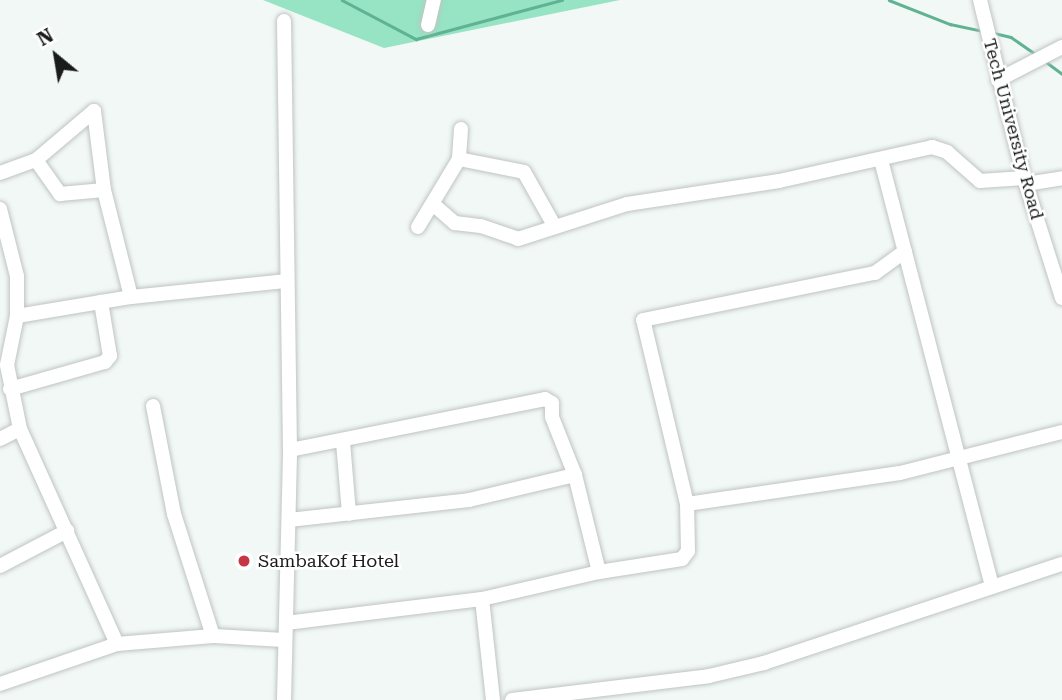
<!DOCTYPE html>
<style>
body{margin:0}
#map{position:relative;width:1062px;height:700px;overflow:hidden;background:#f2f8f5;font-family:"Roboto Serif",serif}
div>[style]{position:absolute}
.green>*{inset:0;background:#96e4c4}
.stream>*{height:2.5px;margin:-1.25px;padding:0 1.25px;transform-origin:1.25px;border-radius:1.25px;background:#5fb292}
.roads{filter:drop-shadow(0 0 2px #bfc4c2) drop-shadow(0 0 2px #bfc4c2)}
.minor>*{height:14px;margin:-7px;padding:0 7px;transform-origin:7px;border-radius:7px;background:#fff}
.dots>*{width:19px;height:19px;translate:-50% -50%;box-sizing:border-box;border:4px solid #fff;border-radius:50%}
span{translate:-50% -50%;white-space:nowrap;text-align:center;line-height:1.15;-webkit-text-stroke:5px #fff;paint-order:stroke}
.street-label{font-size:18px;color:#1a1c1b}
.poi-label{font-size:18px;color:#1a1c1b}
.left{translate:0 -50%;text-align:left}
.north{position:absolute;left:21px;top:21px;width:70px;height:70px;-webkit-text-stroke:5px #fff;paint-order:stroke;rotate:330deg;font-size:19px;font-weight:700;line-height:28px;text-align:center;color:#1a1c1b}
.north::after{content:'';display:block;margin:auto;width:24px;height:32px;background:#1a1c1b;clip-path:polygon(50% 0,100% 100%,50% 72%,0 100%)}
</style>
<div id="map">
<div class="green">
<i style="clip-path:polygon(263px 0,620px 0,384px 48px)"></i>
</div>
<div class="stream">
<i style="left:342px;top:0;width:84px;rotate:27.8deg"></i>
<i style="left:416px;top:39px;width:151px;rotate:-15deg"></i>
<i style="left:889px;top:0;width:66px;rotate:21.5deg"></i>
<i style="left:950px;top:24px;width:35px;rotate:12deg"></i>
<i style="left:994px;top:33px;width:17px;rotate:13deg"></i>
<i style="left:1011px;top:37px;width:32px;rotate:35deg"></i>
<i style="left:1045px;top:61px;width:21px;rotate:37deg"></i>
</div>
<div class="roads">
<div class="minor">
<i style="left:980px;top:0;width:183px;rotate:76.1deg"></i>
<i style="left:1024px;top:178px;width:126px;rotate:72.4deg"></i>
<i style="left:428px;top:25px;width:26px;rotate:-77deg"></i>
<i style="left:998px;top:80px;width:72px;rotate:-27.3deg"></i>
<i style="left:94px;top:111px;width:80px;rotate:82.8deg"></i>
<i style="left:104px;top:190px;width:110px;rotate:75.8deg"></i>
<i style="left:461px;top:129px;width:30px;rotate:94deg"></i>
<i style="left:459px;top:159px;width:66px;rotate:11.3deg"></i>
<i style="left:524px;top:172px;width:63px;rotate:60.6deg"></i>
<i style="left:36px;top:160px;width:76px;rotate:-40.2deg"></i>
<i style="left:881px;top:160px;width:441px;rotate:75.4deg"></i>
<i style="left:0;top:173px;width:38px;rotate:-20deg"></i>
<i style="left:36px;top:160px;width:42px;rotate:54.8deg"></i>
<i style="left:60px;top:194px;width:44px;rotate:-5.2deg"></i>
<i style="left:1026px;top:184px;width:36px;rotate:-9deg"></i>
<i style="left:434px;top:205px;width:28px;rotate:41deg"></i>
<i style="left:455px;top:223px;width:26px;rotate:7deg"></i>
<i style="left:481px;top:226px;width:39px;rotate:19deg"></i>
<i style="left:518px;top:239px;width:114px;rotate:-17.8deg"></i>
<i style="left:627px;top:204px;width:154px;rotate:-8.6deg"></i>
<i style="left:779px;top:181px;width:157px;rotate:-12.5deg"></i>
<i style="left:932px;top:147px;width:16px;rotate:18deg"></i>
<i style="left:947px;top:152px;width:44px;rotate:41.3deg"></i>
<i style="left:980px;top:181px;width:44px;rotate:-3.9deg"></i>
<i style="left:0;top:209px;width:69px;rotate:75.8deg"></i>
<i style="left:17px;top:276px;width:40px;rotate:90deg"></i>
<i style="left:17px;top:316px;width:50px;rotate:101.5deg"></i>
<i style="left:7px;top:365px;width:65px;rotate:78.5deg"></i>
<i style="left:20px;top:429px;width:236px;rotate:65.7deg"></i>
<i style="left:418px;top:227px;width:79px;rotate:-58.9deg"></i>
<i style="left:17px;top:316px;width:116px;rotate:-9.5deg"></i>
<i style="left:131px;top:297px;width:155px;rotate:-5.9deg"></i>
<i style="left:10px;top:389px;width:99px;rotate:-15.9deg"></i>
<i style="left:105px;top:362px;width:8px;rotate:-50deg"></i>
<i style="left:110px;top:356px;width:55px;rotate:-99.5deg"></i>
<i style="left:153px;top:406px;width:110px;rotate:79deg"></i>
<i style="left:174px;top:514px;width:128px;rotate:72.3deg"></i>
<i style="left:0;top:439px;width:22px;rotate:-27deg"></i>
<i style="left:343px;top:442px;width:72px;rotate:85.2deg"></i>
<i style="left:290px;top:450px;width:260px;rotate:-11.3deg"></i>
<i style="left:545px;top:399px;width:8px;rotate:30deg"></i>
<i style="left:552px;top:403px;width:14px;rotate:90deg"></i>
<i style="left:552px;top:417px;width:62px;rotate:68.4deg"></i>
<i style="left:575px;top:475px;width:100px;rotate:76.1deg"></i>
<i style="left:687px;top:504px;width:215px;rotate:-8.3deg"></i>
<i style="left:900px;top:473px;width:167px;rotate:-14.2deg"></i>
<i style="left:289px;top:520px;width:181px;rotate:-6.3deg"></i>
<i style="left:469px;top:500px;width:109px;rotate:-13.3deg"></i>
<i style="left:0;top:566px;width:76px;rotate:-27.6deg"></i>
<i style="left:482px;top:599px;width:102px;rotate:83.8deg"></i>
<i style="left:286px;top:623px;width:197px;rotate:-7deg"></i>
<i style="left:482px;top:599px;width:120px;rotate:-13deg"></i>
<i style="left:599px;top:572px;width:84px;rotate:-8.9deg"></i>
<i style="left:682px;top:559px;width:10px;rotate:-53deg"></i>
<i style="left:688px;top:551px;width:47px;rotate:-91.2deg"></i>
<i style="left:687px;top:504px;width:189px;rotate:-103.4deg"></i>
<i style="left:643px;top:320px;width:237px;rotate:-11.5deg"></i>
<i style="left:875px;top:273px;width:37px;rotate:-36deg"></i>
<i style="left:0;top:684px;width:124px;rotate:-18.9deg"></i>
<i style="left:117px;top:644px;width:96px;rotate:-4.8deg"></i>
<i style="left:213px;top:636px;width:72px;rotate:3.2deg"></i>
<i style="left:284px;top:700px;width:250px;rotate:-88.6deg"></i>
<i style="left:290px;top:450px;width:429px;rotate:-90.8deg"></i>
<i style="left:512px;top:700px;width:198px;rotate:-6.9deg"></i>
<i style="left:709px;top:676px;width:57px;rotate:-13.3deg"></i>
<i style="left:764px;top:663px;width:314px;rotate:-18.4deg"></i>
</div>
</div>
<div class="dots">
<i style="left:244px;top:561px;background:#c73647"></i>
</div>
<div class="street-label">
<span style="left:1013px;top:129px;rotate:75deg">Tech University Road</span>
</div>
<div class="poi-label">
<span class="left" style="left:258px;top:561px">SambaKof Hotel</span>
</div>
<div class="north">N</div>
</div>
